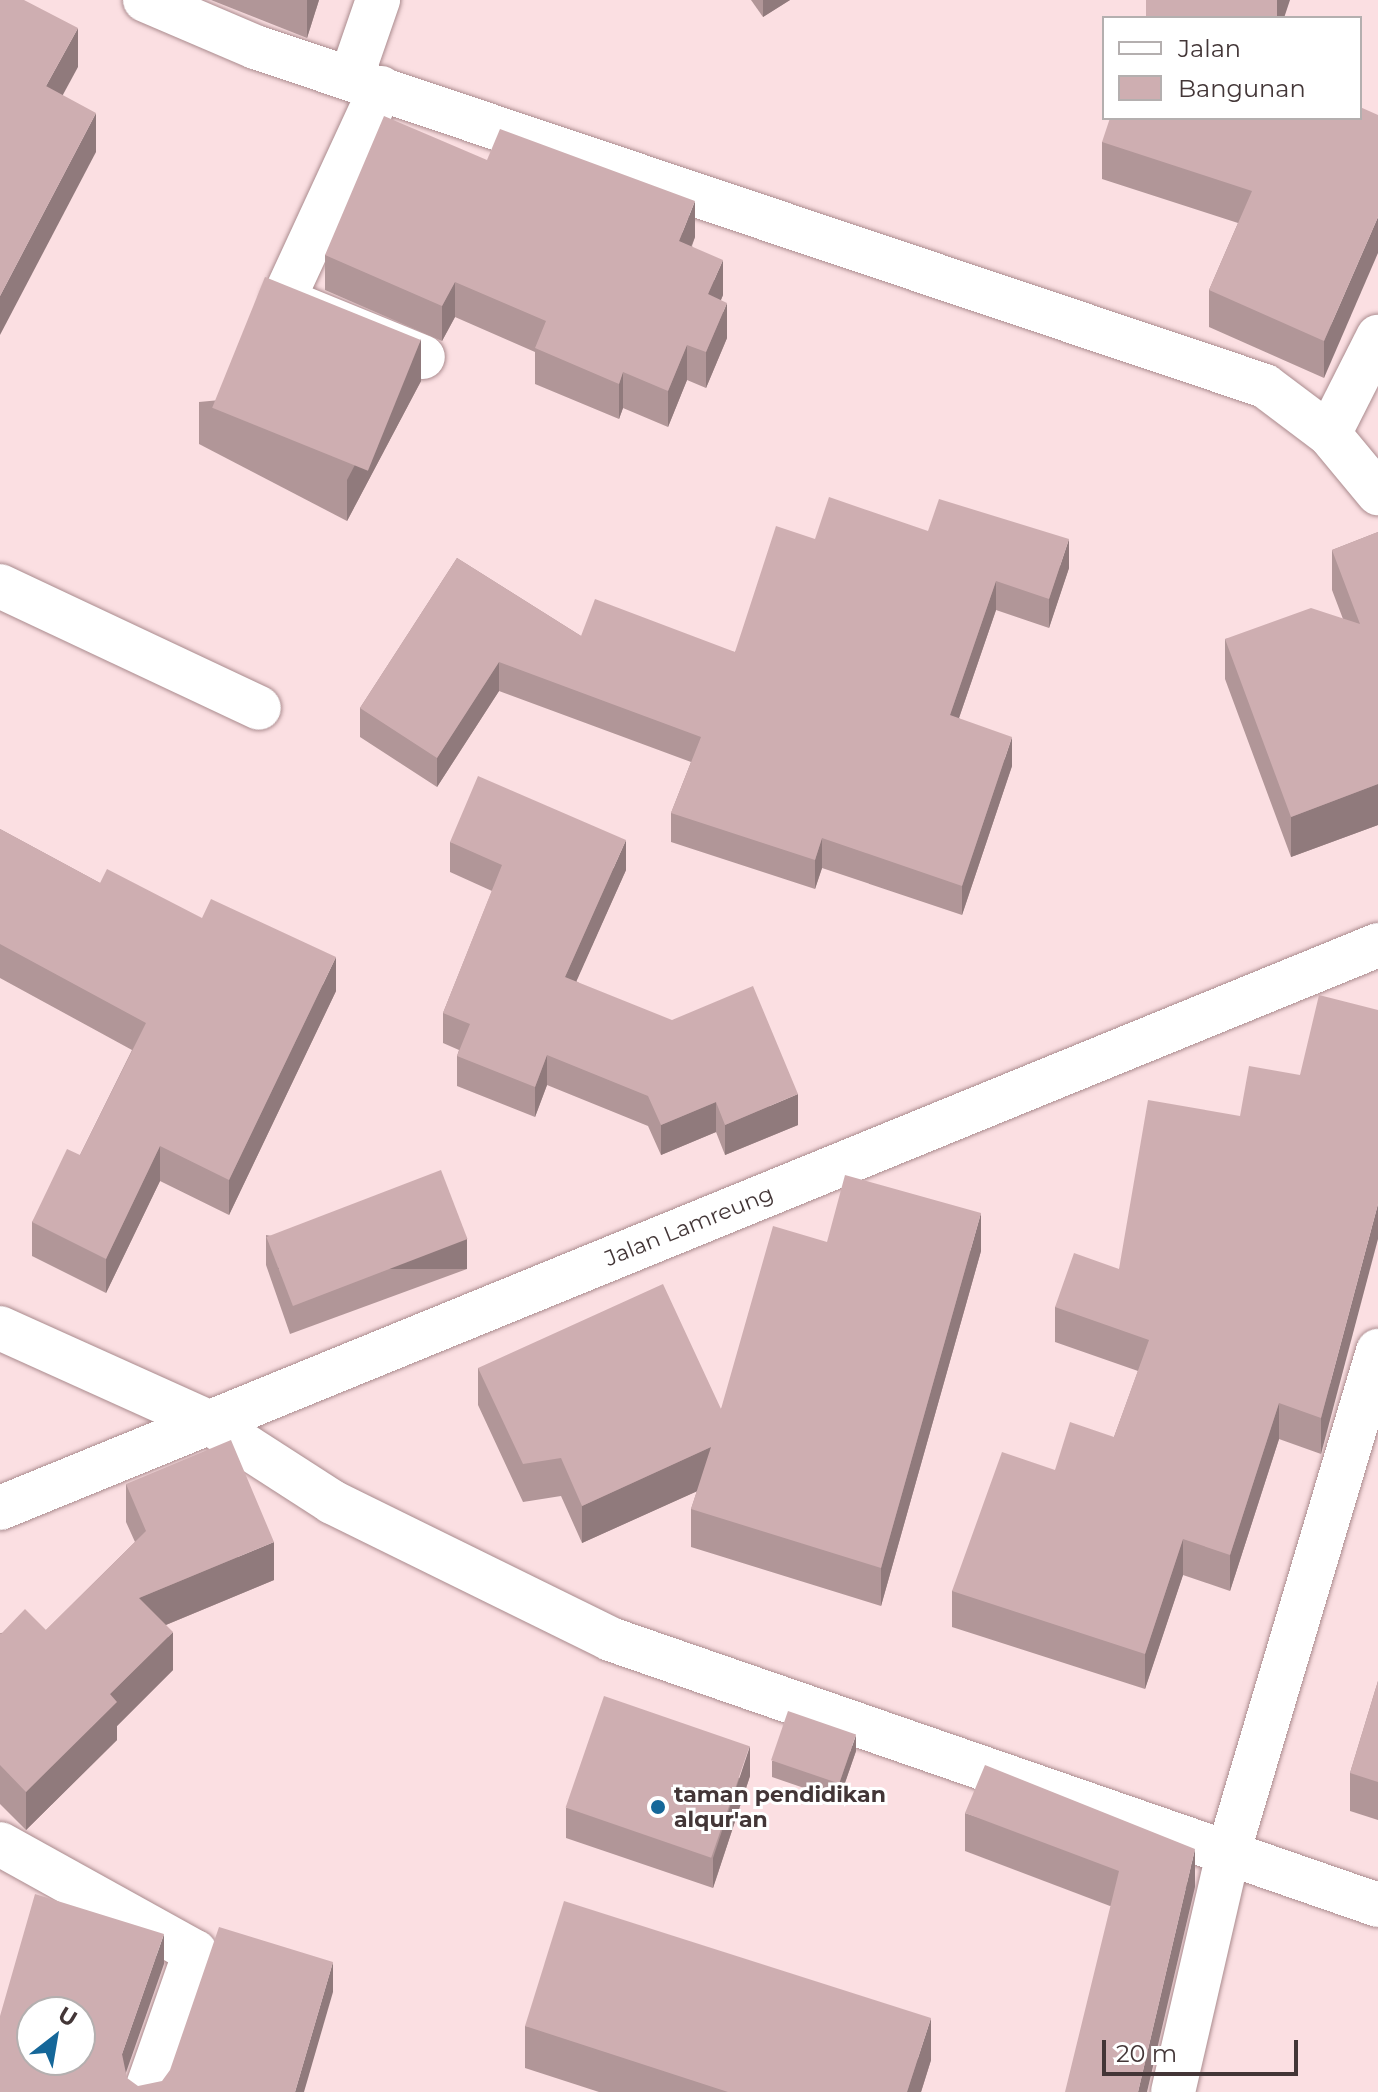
<!DOCTYPE html>
<style>
body{margin:0}
#map{position:relative;width:1378px;height:2092px;overflow:hidden;background:#fbdfe2;font-family:Montserrat,sans-serif}
div>[style]{position:absolute}
.roads{filter:drop-shadow(0 0 2px #aa8b8e) drop-shadow(0 0 2px #aa8b8e)}
.street>*{height:44px;margin:-22px;padding:0 22px;transform-origin:22px;border-radius:22px;background:#fff}
.wall>*{inset:0;background:#b19698}
.shaded-wall>*{inset:0;background:#907a7c;transform-origin:0 0}
.building>*{inset:0;background:#ceaeb1;transform-origin:0 0}
.dots>*{width:22px;height:22px;translate:-50% -50%;box-sizing:border-box;border:4px solid #fff;border-radius:50%}
span{translate:-50% -50%;white-space:nowrap;text-align:center;line-height:1.15;-webkit-text-stroke:6px #fff;paint-order:stroke}
.street-label{font-size:22px;color:#433637}
.poi-label{font-size:22px;color:#433637;font-weight:700}
.left{translate:0 -50%;text-align:left}
.legend{position:absolute;left:1102px;top:16px;width:260px;height:104px;box-sizing:border-box;background:#fff;border:2px solid #b4afaf;margin:0;padding:10px 14px;list-style:none;font-size:24px;color:#433637}
.legend li{display:flex;align-items:center;gap:16px;height:40px}
.legend b{width:40px;border:2px solid #b4afaf}
.north{position:absolute;left:16px;top:1996px;width:80px;height:80px;box-sizing:border-box;background:#fff;border:2px solid #b4afaf;border-radius:50%;rotate:31deg;font-size:22px;font-weight:700;line-height:32px;text-align:center;color:#433637}
.north::after{content:'';display:block;margin:auto;width:28px;height:36px;background:#156799;clip-path:polygon(50% 0,100% 100%,50% 72%,0 100%)}
.scale{position:absolute;left:1102px;top:2040px;width:196px;height:36px;box-sizing:border-box;border:4px solid #433637;border-top:0;padding-left:10px;font-size:24px;line-height:28px;white-space:nowrap;color:#433637;-webkit-text-stroke:6px #fff;paint-order:stroke}
</style>
<div id="map">
<div class="roads">
<div class="street">
<i style="left:145px;top:0;width:120px;rotate:23.1deg"></i>
<i style="left:255px;top:47px;width:1065px;rotate:18.55deg"></i>
<i style="left:1265px;top:386px;width:80px;rotate:36.9deg"></i>
<i style="left:1329px;top:434px;width:77px;rotate:50.3deg"></i>
<i style="left:351px;top:78px;width:83px;rotate:-70.9deg"></i>
<i style="left:381px;top:88px;width:234px;rotate:114.8deg"></i>
<i style="left:283px;top:300px;width:151px;rotate:22.2deg"></i>
<i style="left:1329px;top:434px;width:109px;rotate:-63.2deg"></i>
<i style="left:0;top:586px;width:286px;rotate:25.2deg"></i>
<i style="left:0;top:1328px;width:228px;rotate:24.3deg"></i>
<i style="left:208px;top:1422px;width:148px;rotate:32.8deg"></i>
<i style="left:332px;top:1502px;width:310px;rotate:26.2deg"></i>
<i style="left:610px;top:1639px;width:813px;rotate:19.1deg"></i>
<i style="left:0;top:1508px;width:1489px;rotate:-22.22deg"></i>
<i style="left:0;top:1844px;width:223px;rotate:29deg"></i>
<i style="left:195px;top:1952px;width:148px;rotate:109.3deg"></i>
<i style="left:1173px;top:2092px;width:248px;rotate:-77deg"></i>
<i style="left:1229px;top:1850px;width:521px;rotate:-73.37deg"></i>
</div>
</div>
<div class="wall">
<i style="clip-path:polygon(211px 0,319px 0,307px 38px)"></i>
<i style="clip-path:polygon(751px 0,790px 0,763px 17px)"></i>
<i style="clip-path:polygon(1360px 118px,1324px 378px,1209px 327px,1209px 290px,1238px 223px,1102px 179px,1102px 142px)"></i>
<i style="clip-path:polygon(487px 160px,695px 237px,692px 246px,723px 295px,721px 300px,727px 338px,706px 388px,687px 380px,668px 427px,623px 408px,619px 419px,535px 384px,535px 352px,455px 317px,442px 341px,325px 290px,325px 255px)"></i>
<i style="clip-path:polygon(421px 381px,347px 521px,199px 444px,199px 402px)"></i>
<i style="clip-path:polygon(928px 531px,1069px 568px,1049px 628px,996px 610px,959px 718px,1012px 766px,962px 915px,822px 868px,815px 889px,671px 842px,671px 813px,691px 762px,499px 691px,437px 787px,360px 737px,360px 708px,457px 558px,581px 636px,735px 652px,815px 539px)"></i>
<i style="clip-path:polygon(1378px 532px,1378px 825px,1291px 857px,1225px 679px,1225px 639px,1343px 619px,1332px 590px,1332px 550px)"></i>
<i style="clip-path:polygon(0 829px,100px 883px,336px 991px,229px 1215px,160px 1181px,106px 1293px,32px 1256px,32px 1222px,80px 1155px,132px 1050px,0 978px)"></i>
<i style="clip-path:polygon(450px 842px,626px 870px,576px 981px,798px 1125px,725px 1155px,716px 1132px,661px 1155px,648px 1126px,547px 1085px,535px 1117px,457px 1086px,457px 1056px,459px 1050px,443px 1043px,443px 1013px,492px 891px,450px 872px)"></i>
<i style="clip-path:polygon(1378px 1010px,1321px 1454px,1279px 1439px,1230px 1591px,1183px 1575px,1145px 1689px,952px 1627px,952px 1591px,1055px 1470px,1114px 1437px,1138px 1371px,1055px 1342px,1055px 1307px,1119px 1269px,1300px 1075px)"></i>
<i style="clip-path:polygon(266px 1235px,467px 1269px,290px 1334px,266px 1265px)"></i>
<i style="clip-path:polygon(827px 1242px,981px 1251px,881px 1606px,691px 1547px,691px 1509px,697px 1491px,582px 1543px,561px 1496px,523px 1502px,478px 1405px,478px 1368px,721px 1409px)"></i>
<i style="clip-path:polygon(126px 1484px,274px 1580px,166px 1625px,173px 1670px,117px 1726px,117px 1740px,26px 1830px,0 1804px,0 1633px,46px 1630px,135px 1542px,126px 1522px)"></i>
<i style="clip-path:polygon(1378px 1681px,1378px 1820px,1350px 1811px,1350px 1773px)"></i>
<i style="clip-path:polygon(856px 1751px,839px 1800px,772px 1777px,772px 1761px)"></i>
<i style="clip-path:polygon(750px 1776px,713px 1888px,566px 1838px,566px 1808px)"></i>
<i style="clip-path:polygon(965px 1813px,1195px 1887px,1110px 1906px,965px 1851px)"></i>
<i style="clip-path:polygon(525px 2026px,931px 2060px,921px 2092px,599px 2092px,525px 2068px)"></i>
</div>
<div class="shaded-wall">
<i style="clip-path:polygon(307px 0,319px 0,307px 38px)"></i>
<i style="clip-path:polygon(763px 0,790px 0,763px 17px)"></i>
<i style="clip-path:polygon(1277px 0,1290px 0,1284px 18px,1271px 18px)"></i>
<i style="clip-path:polygon(78px 28px,78px 67px,46px 126px,46px 86px)"></i>
<i style="clip-path:polygon(96px 113px,96px 152px,0 335px,0 296px)"></i>
<i style="clip-path:polygon(695px 201px,695px 237px,679px 276px,679px 241px)"></i>
<i style="clip-path:polygon(1378px 217px,1378px 253px,1324px 378px,1324px 341px)"></i>
<i style="clip-path:polygon(723px 260px,723px 295px,708px 329px,708px 294px)"></i>
<i style="clip-path:polygon(455px 282px,455px 317px,442px 341px,442px 306px)"></i>
<i style="clip-path:polygon(727px 303px,727px 338px,706px 388px,706px 352px)"></i>
<i style="clip-path:polygon(421px 339px,421px 381px,347px 521px,347px 480px)"></i>
<i style="clip-path:polygon(687px 345px,687px 380px,668px 427px,668px 391px)"></i>
<i style="clip-path:polygon(623px 372px,623px 408px,619px 419px,619px 384px)"></i>
<i style="clip-path:polygon(1069px 539px,1069px 568px,1049px 628px,1049px 599px)"></i>
<i style="clip-path:polygon(996px 581px,996px 610px,950px 744px,950px 715px)"></i>
<i style="clip-path:polygon(499px 662px,499px 691px,437px 787px,437px 758px)"></i>
<i style="clip-path:polygon(1012px 737px,1012px 766px,962px 915px,962px 886px)"></i>
<i style="clip-path:polygon(1378px 784px,1378px 825px,1291px 857px,1291px 817px)"></i>
<i style="clip-path:polygon(822px 838px,822px 868px,815px 889px,815px 860px)"></i>
<i style="clip-path:polygon(626px 840px,626px 870px,565px 1007px,565px 977px)"></i>
<i style="clip-path:polygon(336px 957px,336px 991px,229px 1215px,229px 1180px)"></i>
<i style="clip-path:polygon(547px 1055px,547px 1085px,535px 1117px,535px 1087px)"></i>
<i style="clip-path:polygon(798px 1094px,798px 1125px,725px 1155px,725px 1125px)"></i>
<i style="clip-path:polygon(716px 1102px,716px 1132px,661px 1155px,661px 1125px)"></i>
<i style="clip-path:polygon(160px 1146px,160px 1181px,106px 1293px,106px 1259px)"></i>
<i style="clip-path:polygon(1378px 1204px,1378px 1239px,1321px 1454px,1321px 1418px)"></i>
<i style="clip-path:polygon(981px 1213px,981px 1251px,881px 1606px,881px 1568px)"></i>
<i style="left:467px;top:1239px;width:30px;height:189px;rotate:90deg"></i>
<i style="clip-path:polygon(1279px 1403px,1279px 1439px,1230px 1591px,1230px 1555px)"></i>
<i style="clip-path:polygon(711px 1447px,711px 1485px,582px 1543px,582px 1506px)"></i>
<i style="clip-path:polygon(1183px 1539px,1183px 1575px,1145px 1689px,1145px 1654px)"></i>
<i style="clip-path:polygon(274px 1542px,274px 1580px,139px 1636px,139px 1598px)"></i>
<i style="clip-path:polygon(173px 1632px,173px 1670px,117px 1726px,117px 1740px,26px 1830px,26px 1792px,110px 1694px)"></i>
<i style="clip-path:polygon(856px 1735px,856px 1751px,839px 1800px,839px 1784px)"></i>
<i style="clip-path:polygon(750px 1746px,750px 1776px,713px 1888px,713px 1858px)"></i>
<i style="clip-path:polygon(1195px 1849px,1195px 1887px,1147px 2092px,1138px 2092px)"></i>
<i style="clip-path:polygon(164px 1934px,164px 1964px,122px 2084px,122px 2054px)"></i>
<i style="clip-path:polygon(333px 1962px,333px 1992px,304px 2092px,295px 2092px)"></i>
<i style="clip-path:polygon(931px 2018px,931px 2060px,921px 2092px,907px 2092px)"></i>
</div>
<div class="building">
<i style="clip-path:polygon(0 0,24px 0,78px 28px,46px 86px,96px 113px,0 296px)"></i>
<i style="left:1146px;top:0;width:131px;height:19px"></i>
<i style="clip-path:polygon(1360px 107px,1378px 115px,1378px 217px,1324px 341px,1209px 290px,1252px 191px,1102px 142px,1110px 118px,1360px 118px)"></i>
<i style="clip-path:polygon(384px 116px,487px 160px,500px 129px,695px 201px,679px 241px,723px 260px,708px 294px,727px 303px,706px 352px,687px 345px,668px 391px,623px 372px,619px 384px,535px 348px,546px 321px,455px 282px,442px 306px,325px 255px)"></i>
<i style="left:265px;top:277px;width:168px;height:141px;rotate:22deg"></i>
<i style="clip-path:polygon(829px 497px,928px 531px,939px 499px,1069px 539px,1049px 599px,996px 581px,950px 715px,1012px 737px,962px 886px,822px 838px,815px 860px,671px 813px,701px 737px,499px 662px,437px 758px,360px 708px,457px 558px,581px 636px,595px 599px,735px 652px,776px 526px,815px 539px)"></i>
<i style="clip-path:polygon(1378px 532px,1378px 784px,1291px 817px,1225px 639px,1311px 608px,1360px 624px,1332px 550px)"></i>
<i style="clip-path:polygon(478px 776px,626px 840px,565px 977px,672px 1020px,753px 986px,798px 1094px,725px 1125px,716px 1102px,661px 1125px,648px 1096px,547px 1055px,535px 1087px,457px 1056px,470px 1024px,443px 1013px,502px 865px,450px 842px)"></i>
<i style="clip-path:polygon(0 829px,100px 883px,107px 869px,202px 918px,211px 899px,336px 957px,229px 1180px,160px 1146px,106px 1259px,32px 1222px,67px 1149px,80px 1155px,146px 1023px,0 944px)"></i>
<i style="clip-path:polygon(1319px 995px,1378px 1010px,1378px 1204px,1321px 1418px,1279px 1403px,1230px 1555px,1183px 1539px,1145px 1654px,952px 1591px,1002px 1452px,1055px 1470px,1070px 1422px,1114px 1437px,1149px 1340px,1055px 1307px,1074px 1253px,1119px 1269px,1148px 1100px,1240px 1116px,1249px 1066px,1300px 1075px)"></i>
<i style="left:441px;top:1170px;width:74px;height:187px;rotate:69deg"></i>
<i style="clip-path:polygon(845px 1175px,981px 1213px,881px 1568px,691px 1509px,711px 1447px,582px 1506px,561px 1458px,523px 1464px,478px 1368px,663px 1284px,721px 1409px,773px 1226px,827px 1242px)"></i>
<i style="clip-path:polygon(231px 1440px,274px 1542px,139px 1598px,173px 1632px,110px 1694px,117px 1702px,26px 1792px,0 1765px,0 1633px,1px 1634px,25px 1609px,46px 1630px,146px 1531px,126px 1484px)"></i>
<i style="clip-path:polygon(1378px 1681px,1378px 1782px,1350px 1773px)"></i>
<i style="left:604px;top:1696px;width:154px;height:118px;rotate:19deg"></i>
<i style="left:788px;top:1711px;width:72px;height:52px;rotate:19deg"></i>
<i style="clip-path:polygon(985px 1765px,1195px 1849px,1138px 2092px,1065px 2092px,1119px 1871px,965px 1813px)"></i>
<i style="clip-path:polygon(evenodd,35px 1894px,164px 1934px,122px 2054px,127px 2078px,138px 2086px,162px 2081px,170px 2070px,219px 1927px,333px 1962px,295px 2092px,0 2092px,0 2016px,35px 1894px,32px 2012px,80px 2012px,80px 2060px,32px 2060px,32px 2012px)"></i>
<i style="clip-path:polygon(564px 1901px,931px 2018px,907px 2092px,728px 2092px,525px 2026px)"></i>
</div>
<div class="dots">
<i style="left:658px;top:1807px;background:#156799"></i>
</div>
<div class="street-label">
<span style="left:689px;top:1226px;rotate:-22deg">Jalan Lamreung</span>
</div>
<div class="poi-label">
<span class="left" style="left:674px;top:1807px">taman pendidikan<br>alqur'an</span>
</div>
<ul class="legend">
<li><b style="height:10px;background:#fff"></b>Jalan</li>
<li><b style="height:22px;background:#ceaeb1"></b>Bangunan</li>
</ul>
<div class="north">U</div>
<div class="scale">20 m</div>
</div>
